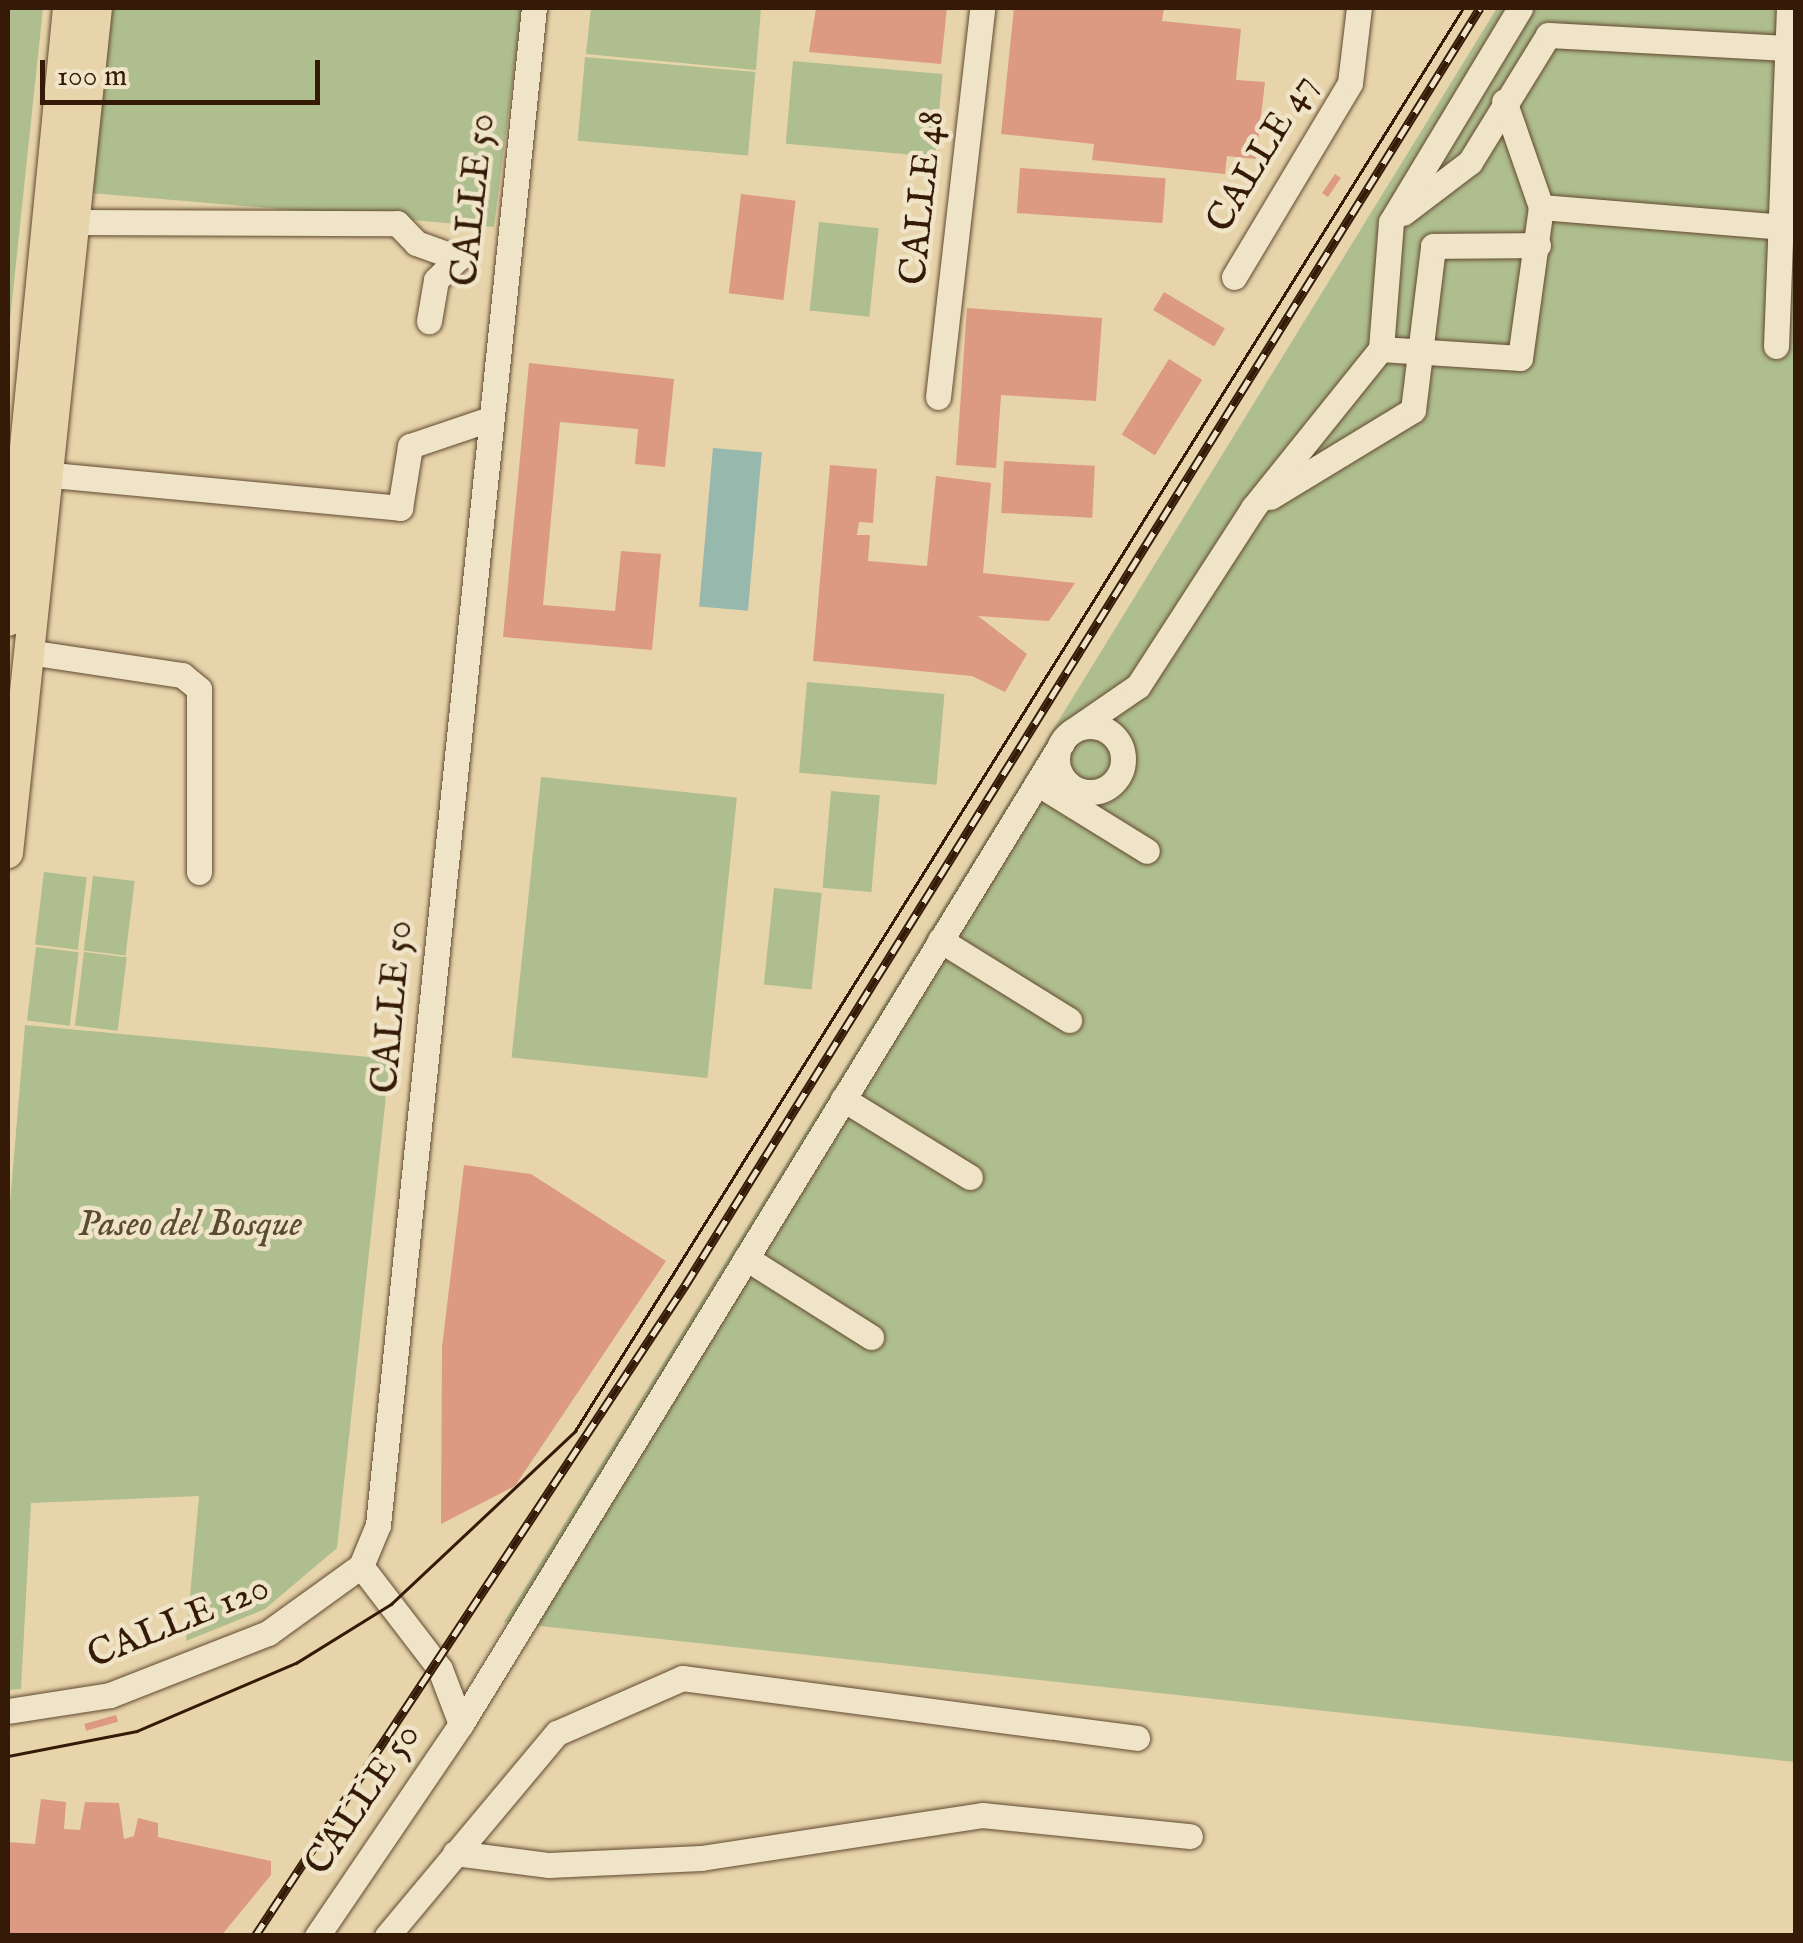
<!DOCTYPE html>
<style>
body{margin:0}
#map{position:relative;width:1803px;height:1943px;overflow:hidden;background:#e7d4ab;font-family:"IM FELL English",serif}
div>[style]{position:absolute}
.green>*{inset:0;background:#afbe8e;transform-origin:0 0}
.water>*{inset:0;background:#97b8ac;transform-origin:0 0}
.building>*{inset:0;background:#db9a81;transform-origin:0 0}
.roads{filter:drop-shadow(0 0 2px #624930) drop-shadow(0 0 2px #624930)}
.minor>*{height:25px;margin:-12.5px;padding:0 12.5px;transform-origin:12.5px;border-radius:12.5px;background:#efe3c8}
.minor>.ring{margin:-12.5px;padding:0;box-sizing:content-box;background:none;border:25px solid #efe3c8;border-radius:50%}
.major>*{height:30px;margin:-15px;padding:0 15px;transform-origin:15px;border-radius:15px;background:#e7d4ab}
.tram>*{height:2.5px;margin:-1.25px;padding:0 1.25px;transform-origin:1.25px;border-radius:1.25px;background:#351b07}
.rail>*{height:9px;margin-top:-4.5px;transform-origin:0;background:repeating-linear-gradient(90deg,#efe3c8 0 15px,#351b07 0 30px);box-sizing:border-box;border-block:2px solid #351b07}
span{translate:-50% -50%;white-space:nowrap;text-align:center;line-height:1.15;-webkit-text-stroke:9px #efe3c8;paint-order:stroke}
.street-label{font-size:38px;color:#351b07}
.park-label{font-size:38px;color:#5a4c30;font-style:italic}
.frame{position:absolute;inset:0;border:10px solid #351b07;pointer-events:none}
.scale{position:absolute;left:40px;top:60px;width:280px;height:45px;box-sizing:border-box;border:5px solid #351b07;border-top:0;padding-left:12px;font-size:30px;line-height:35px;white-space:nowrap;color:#351b07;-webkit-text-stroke:8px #efe3c8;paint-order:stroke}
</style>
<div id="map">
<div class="green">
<i style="clip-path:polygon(8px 8px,43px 8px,8px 339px)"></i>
<i style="clip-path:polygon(109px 8px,522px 8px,494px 227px,90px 193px)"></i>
<i style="clip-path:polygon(591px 8px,761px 8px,756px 70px,586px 54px)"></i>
<i style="clip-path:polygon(1497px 8px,1795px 8px,1795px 1762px,504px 1622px)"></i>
<i style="left:585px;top:57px;width:171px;height:84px;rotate:5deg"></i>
<i style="left:793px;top:61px;width:150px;height:83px;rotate:5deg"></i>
<i style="left:819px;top:222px;width:60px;height:89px;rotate:6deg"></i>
<i style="left:807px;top:682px;width:138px;height:91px;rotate:5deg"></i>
<i style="left:541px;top:777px;width:197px;height:282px;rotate:6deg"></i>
<i style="left:831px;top:791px;width:49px;height:97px;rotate:5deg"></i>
<i style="left:44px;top:872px;width:43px;height:73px;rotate:7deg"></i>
<i style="left:93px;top:876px;width:42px;height:75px;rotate:7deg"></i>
<i style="left:774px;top:888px;width:48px;height:97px;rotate:6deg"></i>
<i style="left:36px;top:947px;width:43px;height:74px;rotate:7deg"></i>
<i style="left:84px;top:952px;width:43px;height:74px;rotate:7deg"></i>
<i style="clip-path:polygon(25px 1025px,390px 1059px,337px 1548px,265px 1609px,186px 1641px,199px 1496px,31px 1503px,21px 1689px,8px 1690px,8px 1227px)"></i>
</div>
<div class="water">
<i style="left:713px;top:448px;width:49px;height:159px;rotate:5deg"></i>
</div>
<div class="building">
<i style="clip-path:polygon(816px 8px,947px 8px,941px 64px,809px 52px)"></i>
<i style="clip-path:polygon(1014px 8px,1164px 8px,1162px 21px,1241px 29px,1236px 80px,1265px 82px,1256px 159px,1227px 156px,1225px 174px,1092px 160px,1094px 144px,1001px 134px)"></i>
<i style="left:1020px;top:168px;width:146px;height:45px;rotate:4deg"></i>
<i style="left:1335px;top:174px;width:7px;height:23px;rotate:34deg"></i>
<i style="left:741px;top:194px;width:55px;height:100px;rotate:7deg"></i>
<i style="left:1164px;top:292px;width:71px;height:21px;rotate:31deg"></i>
<i style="clip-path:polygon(967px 308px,1102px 318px,1096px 401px,1001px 395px,996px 468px,956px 465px)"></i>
<i style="left:1169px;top:359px;width:39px;height:89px;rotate:32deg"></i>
<i style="clip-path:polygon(529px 363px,674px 379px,665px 467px,635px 464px,638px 429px,560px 422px,543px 605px,615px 611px,621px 551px,661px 554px,652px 650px,503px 637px)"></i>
<i style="left:1004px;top:461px;width:91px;height:52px;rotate:3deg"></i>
<i style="clip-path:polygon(830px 465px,877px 469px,873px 523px,859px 522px,857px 535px,870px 535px,868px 561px,927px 566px,936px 476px,991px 483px,983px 573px,1075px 583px,1049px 621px,978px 616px,1027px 654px,1005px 692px,972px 676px,813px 661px)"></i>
<i style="clip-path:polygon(464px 1165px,531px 1174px,666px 1261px,515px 1486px,441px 1524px,442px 1347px)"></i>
<i style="left:116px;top:1715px;width:7px;height:33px;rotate:74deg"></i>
<i style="clip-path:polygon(41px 1799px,66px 1802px,64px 1829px,80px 1830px,85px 1802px,119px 1803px,124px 1839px,134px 1836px,138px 1818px,158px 1823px,158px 1837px,271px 1861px,271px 1875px,221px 1936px,8px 1936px,8px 1842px,35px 1844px)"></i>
</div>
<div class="roads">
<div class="minor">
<i style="left:1541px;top:207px;width:256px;rotate:4.7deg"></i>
<i style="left:1403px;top:213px;width:84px;rotate:-37.3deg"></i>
<i style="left:1470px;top:162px;width:149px;rotate:-58.4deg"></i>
<i style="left:1548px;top:35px;width:240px;rotate:3.1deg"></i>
<i style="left:74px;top:222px;width:323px;rotate:0.2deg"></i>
<i style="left:397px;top:223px;width:28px;rotate:46deg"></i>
<i style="left:416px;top:243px;width:45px;rotate:19.7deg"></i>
<i style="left:458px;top:258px;width:31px;rotate:135deg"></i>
<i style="left:436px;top:280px;width:42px;rotate:99.7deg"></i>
<i style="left:1234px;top:277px;width:226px;rotate:-59.1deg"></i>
<i style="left:1350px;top:83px;width:76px;rotate:-83.2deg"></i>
<i style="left:1776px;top:346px;width:338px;rotate:-87.8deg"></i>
<i style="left:1381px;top:349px;width:139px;rotate:3.7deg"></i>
<i style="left:1520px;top:358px;width:152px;rotate:-82.1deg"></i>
<i style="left:1541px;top:207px;width:112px;rotate:-109.2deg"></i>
<i style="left:938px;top:397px;width:391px;rotate:-83.5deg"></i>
<i style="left:31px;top:473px;width:371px;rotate:5.4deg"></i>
<i style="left:400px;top:508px;width:63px;rotate:-80.8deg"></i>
<i style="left:410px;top:446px;width:81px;rotate:-18.7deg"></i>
<i style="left:1270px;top:497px;width:167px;rotate:-31.3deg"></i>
<i style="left:1413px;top:410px;width:165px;rotate:-83deg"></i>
<i style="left:1433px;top:246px;width:105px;rotate:-0.5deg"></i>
<i style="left:28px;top:652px;width:156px;rotate:8.5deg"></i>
<i style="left:182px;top:675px;width:22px;rotate:39deg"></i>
<i style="left:199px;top:689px;width:183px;rotate:90deg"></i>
<i class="ring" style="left:1057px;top:726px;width:41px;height:41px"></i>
<i style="left:1071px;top:732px;width:81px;rotate:-34.5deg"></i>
<i style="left:1138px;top:686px;width:212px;rotate:-57.1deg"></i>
<i style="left:1253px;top:508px;width:204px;rotate:-51.2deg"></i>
<i style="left:1381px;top:349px;width:127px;rotate:-85.5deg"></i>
<i style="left:1391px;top:222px;width:250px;rotate:-58.9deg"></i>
<i style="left:1037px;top:783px;width:129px;rotate:31.7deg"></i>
<i style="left:940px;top:940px;width:152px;rotate:31.8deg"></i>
<i style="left:843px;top:1099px;width:149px;rotate:31.6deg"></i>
<i style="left:746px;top:1258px;width:148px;rotate:32.3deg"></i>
<i style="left:8px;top:1711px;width:103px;rotate:-8.9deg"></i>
<i style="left:110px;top:1695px;width:170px;rotate:-21.4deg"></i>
<i style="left:268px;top:1633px;width:115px;rotate:-35.8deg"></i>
<i style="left:361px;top:1566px;width:44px;rotate:-67.5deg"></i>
<i style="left:378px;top:1525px;width:1525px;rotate:-84.13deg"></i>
<i style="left:461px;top:1724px;width:1153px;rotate:-58.52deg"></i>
<i style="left:455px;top:1853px;width:95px;rotate:7.3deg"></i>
<i style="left:549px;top:1865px;width:152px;rotate:-2.6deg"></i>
<i style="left:701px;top:1858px;width:284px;rotate:-8.7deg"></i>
<i style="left:982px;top:1815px;width:209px;rotate:5.8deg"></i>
<i style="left:317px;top:1936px;width:256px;rotate:-55.8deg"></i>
<i style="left:461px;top:1724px;width:59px;rotate:-110.9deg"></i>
<i style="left:440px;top:1669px;width:130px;rotate:-127.5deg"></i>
<i style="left:387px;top:1936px;width:265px;rotate:-50.1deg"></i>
<i style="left:557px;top:1733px;width:137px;rotate:-23.7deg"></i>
<i style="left:682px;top:1678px;width:459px;rotate:7.5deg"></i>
</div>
<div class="major">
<i style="left:8px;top:621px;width:616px;rotate:-84.41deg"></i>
<i style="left:8px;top:853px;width:850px;rotate:-83.99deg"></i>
</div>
</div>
<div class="tram">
<i style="left:8px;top:1756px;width:131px;rotate:-11deg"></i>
<i style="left:137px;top:1731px;width:173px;rotate:-23.2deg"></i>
<i style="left:296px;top:1663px;width:112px;rotate:-31.8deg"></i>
<i style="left:391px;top:1604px;width:253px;rotate:-43.2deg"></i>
<i style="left:575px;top:1431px;width:1677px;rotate:-58.03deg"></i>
</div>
<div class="rail">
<i style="left:255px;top:1936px;width:782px;rotate:-56.53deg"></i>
<i style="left:686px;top:1284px;width:1503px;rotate:-58.11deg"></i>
</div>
<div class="street-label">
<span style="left:1263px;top:154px;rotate:-59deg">CALLE 47</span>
<span style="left:924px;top:198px;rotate:-84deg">CALLE 48</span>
<span style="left:475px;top:200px;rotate:-84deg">CALLE 50</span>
<span style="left:394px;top:1007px;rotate:-85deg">CALLE 50</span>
<span style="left:179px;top:1623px;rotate:-22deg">CALLE 120</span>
<span style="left:364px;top:1800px;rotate:-56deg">CALLE 50</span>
</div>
<div class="park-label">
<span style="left:190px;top:1226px">Paseo del Bosque</span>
</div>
<div class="frame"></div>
<div class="scale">100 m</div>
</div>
